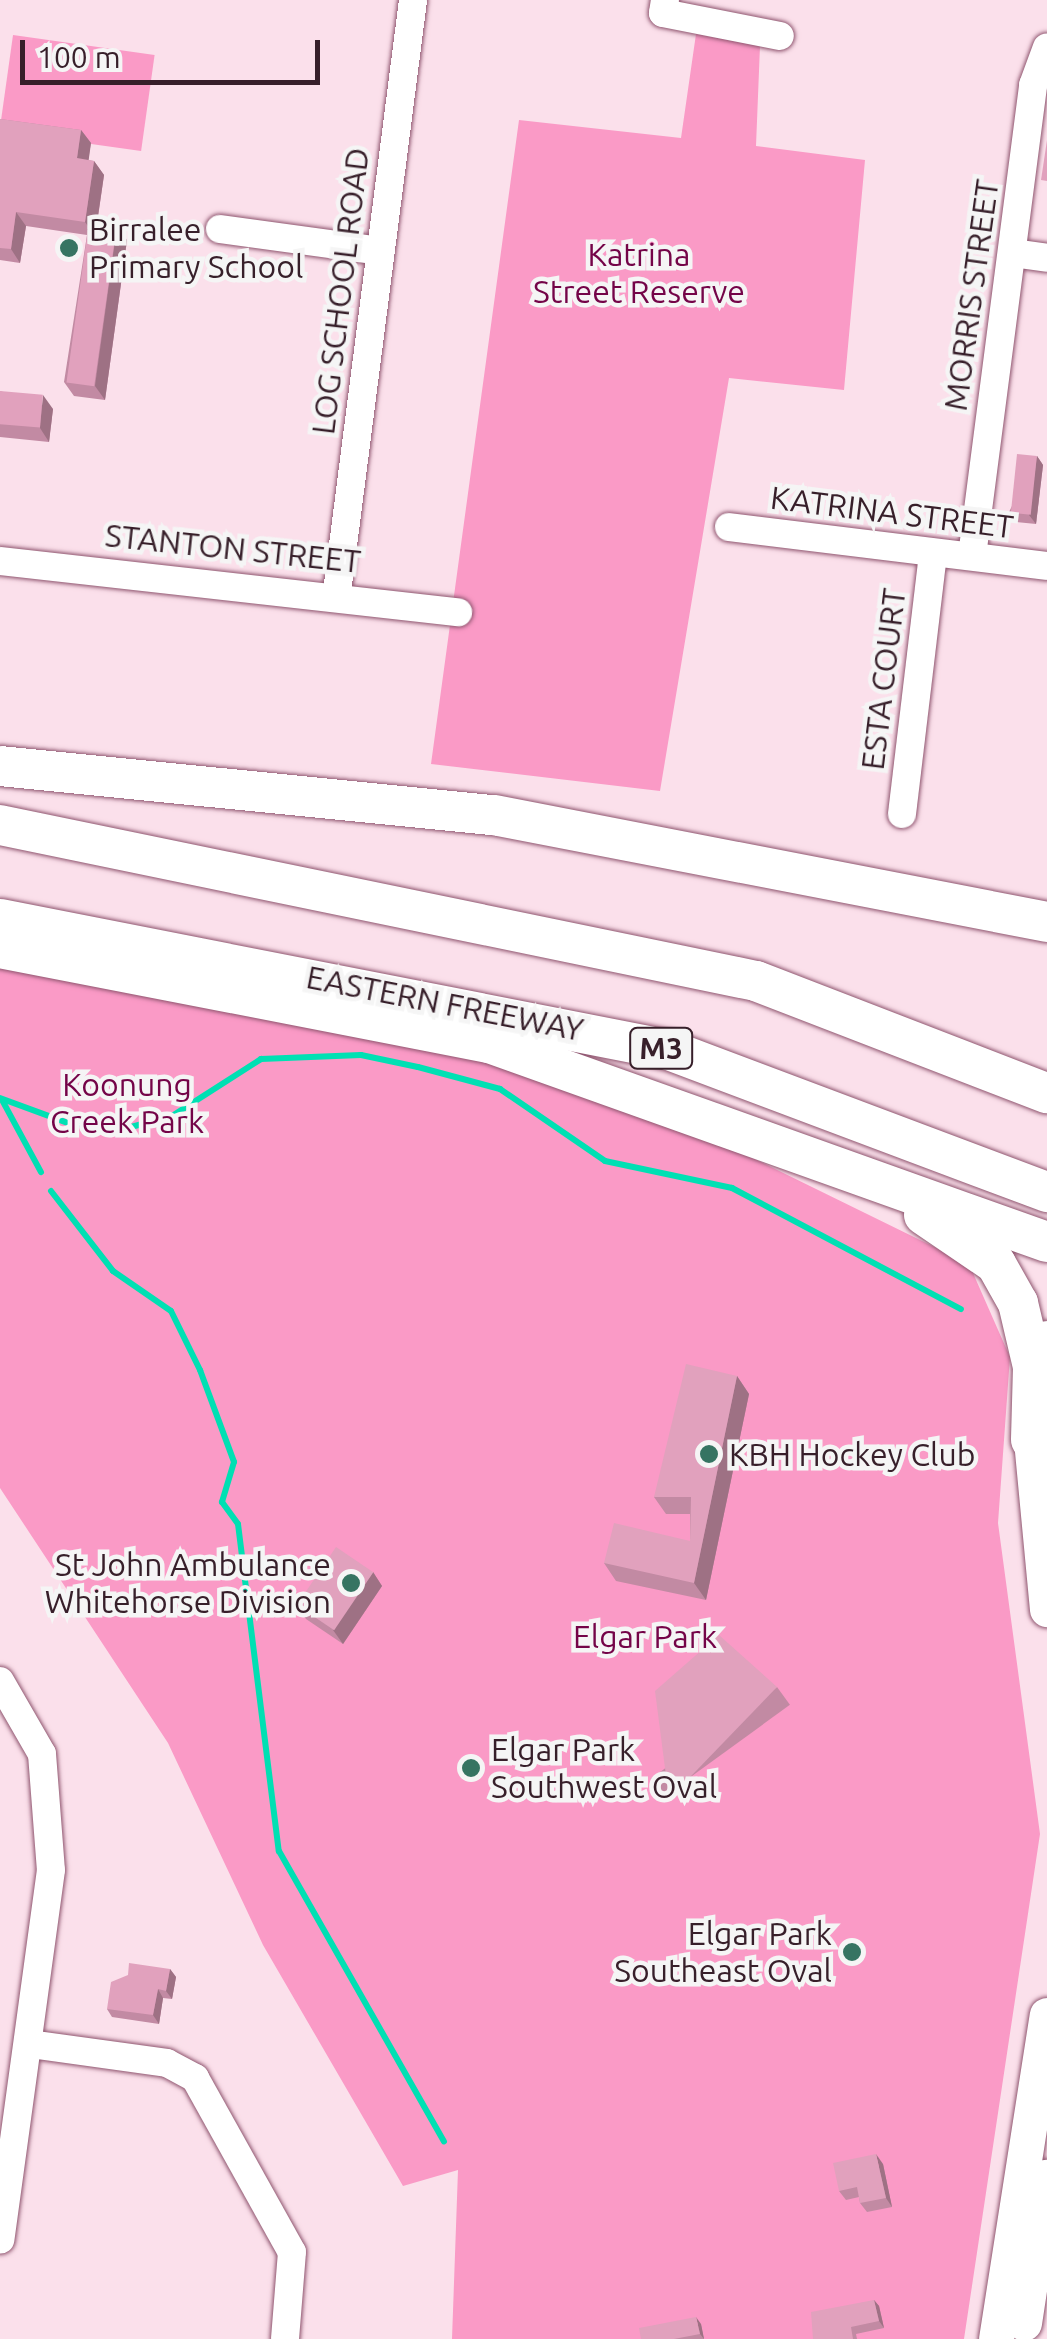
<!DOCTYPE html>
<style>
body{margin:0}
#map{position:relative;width:1047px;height:2339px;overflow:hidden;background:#fbe0eb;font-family:Ubuntu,sans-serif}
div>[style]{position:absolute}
.green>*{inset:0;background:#fa9ac6;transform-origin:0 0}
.stream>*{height:6px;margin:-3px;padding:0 3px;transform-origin:3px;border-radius:3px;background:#00e0b3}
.roads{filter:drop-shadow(0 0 2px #8f556f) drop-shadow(0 0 2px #8f556f)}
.minor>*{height:28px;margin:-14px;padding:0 14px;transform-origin:14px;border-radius:14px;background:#fff}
.major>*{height:35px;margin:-17.5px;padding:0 17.5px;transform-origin:17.5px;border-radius:17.5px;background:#fff}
.highway>*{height:40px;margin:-20px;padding:0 20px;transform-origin:20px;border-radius:20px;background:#fff}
.wall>*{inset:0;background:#c28aa3;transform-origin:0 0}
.shaded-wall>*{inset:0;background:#9e7184}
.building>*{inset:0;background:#e1a1bd;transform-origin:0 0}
.dots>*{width:28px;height:28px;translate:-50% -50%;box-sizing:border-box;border:5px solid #f5f5f5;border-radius:50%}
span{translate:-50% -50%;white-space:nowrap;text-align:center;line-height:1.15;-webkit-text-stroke:9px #f5f5f5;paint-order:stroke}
.shield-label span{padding:2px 8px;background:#f5f5f5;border:2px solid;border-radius:8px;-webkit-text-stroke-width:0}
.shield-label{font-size:30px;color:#371f2a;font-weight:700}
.poi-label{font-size:32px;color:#371f2a}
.left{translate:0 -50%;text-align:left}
.right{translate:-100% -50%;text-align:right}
.park-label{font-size:32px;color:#740448}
.street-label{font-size:32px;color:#371f2a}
.scale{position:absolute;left:20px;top:40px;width:300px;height:45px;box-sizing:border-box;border:5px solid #371f2a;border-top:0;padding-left:12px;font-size:30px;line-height:35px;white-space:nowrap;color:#371f2a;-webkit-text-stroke:8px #f5f5f5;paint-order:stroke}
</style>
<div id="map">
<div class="green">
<i style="clip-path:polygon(696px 34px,760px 46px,756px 146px,865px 160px,844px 390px,729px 378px,660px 791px,431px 764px,519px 120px,681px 138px)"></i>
<i style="left:13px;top:35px;width:143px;height:97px;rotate:8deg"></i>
<i style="clip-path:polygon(0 942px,372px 1014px,645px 1105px,969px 1264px,1010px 1357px,998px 1523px,1040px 1834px,964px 2339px,452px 2339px,458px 2170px,403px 2186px,263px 1945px,168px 1743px,0 1488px)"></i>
</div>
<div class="stream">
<i style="left:0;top:1098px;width:72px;rotate:20.2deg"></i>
<i style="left:68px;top:1123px;width:63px;rotate:3.6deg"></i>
<i style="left:131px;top:1127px;width:42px;rotate:-15deg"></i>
<i style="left:172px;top:1116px;width:106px;rotate:-32.6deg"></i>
<i style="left:261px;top:1059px;width:100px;rotate:-2.3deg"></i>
<i style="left:361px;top:1055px;width:58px;rotate:11.9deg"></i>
<i style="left:418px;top:1067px;width:85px;rotate:15deg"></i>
<i style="left:500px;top:1089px;width:127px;rotate:34.4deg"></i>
<i style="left:605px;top:1161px;width:130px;rotate:12deg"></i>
<i style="left:732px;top:1188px;width:259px;rotate:27.9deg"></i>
<i style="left:2px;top:1100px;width:82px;rotate:61.6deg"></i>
<i style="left:51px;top:1191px;width:101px;rotate:52.2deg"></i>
<i style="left:113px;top:1271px;width:70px;rotate:34.6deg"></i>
<i style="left:171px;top:1311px;width:66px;rotate:63.8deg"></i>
<i style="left:200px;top:1370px;width:98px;rotate:69.7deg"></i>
<i style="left:234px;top:1462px;width:42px;rotate:106.7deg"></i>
<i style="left:222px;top:1502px;width:27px;rotate:54deg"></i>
<i style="left:238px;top:1524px;width:330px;rotate:82.9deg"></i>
<i style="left:279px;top:1851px;width:334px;rotate:60.4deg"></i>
</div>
<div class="roads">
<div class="minor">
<i style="left:665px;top:0;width:13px;rotate:99deg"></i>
<i style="left:663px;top:13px;width:119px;rotate:11.1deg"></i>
<i style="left:220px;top:229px;width:162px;rotate:7.8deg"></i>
<i style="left:1013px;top:253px;width:34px;rotate:8deg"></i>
<i style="left:729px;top:527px;width:320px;rotate:7deg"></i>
<i style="left:972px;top:556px;width:475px;rotate:-82.6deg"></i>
<i style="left:1033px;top:85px;width:40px;rotate:-69.8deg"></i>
<i style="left:0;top:561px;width:461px;rotate:6.4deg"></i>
<i style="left:337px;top:592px;width:597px;rotate:-82.68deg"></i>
<i style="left:902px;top:814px;width:263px;rotate:-83.2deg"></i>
<i style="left:0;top:1681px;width:84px;rotate:60.1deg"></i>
<i style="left:42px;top:1754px;width:116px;rotate:85.6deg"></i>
<i style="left:51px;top:1870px;width:373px;rotate:97.8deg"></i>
<i style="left:30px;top:2044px;width:138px;rotate:7.9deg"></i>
<i style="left:167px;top:2063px;width:32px;rotate:28deg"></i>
<i style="left:195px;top:2078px;width:199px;rotate:60.9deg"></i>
<i style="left:292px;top:2252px;width:87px;rotate:94.6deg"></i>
</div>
<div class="major">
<i style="left:1047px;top:1338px;width:103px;rotate:98.9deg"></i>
<i style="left:1031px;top:1440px;width:170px;rotate:84.6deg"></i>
<i style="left:1024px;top:2323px;width:148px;rotate:-81.4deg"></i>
<i style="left:996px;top:2339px;width:328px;rotate:-81.1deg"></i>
</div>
<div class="highway">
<i style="left:0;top:766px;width:496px;rotate:5.7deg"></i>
<i style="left:494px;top:815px;width:563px;rotate:10.95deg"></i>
<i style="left:0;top:825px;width:772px;rotate:11.66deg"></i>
<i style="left:756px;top:981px;width:312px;rotate:21.1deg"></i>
<i style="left:0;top:919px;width:682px;rotate:11.08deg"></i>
<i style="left:669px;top:1050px;width:404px;rotate:20.6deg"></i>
<i style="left:0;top:948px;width:498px;rotate:11deg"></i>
<i style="left:489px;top:1043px;width:592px;rotate:19.63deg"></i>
<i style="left:924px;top:1215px;width:87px;rotate:34.2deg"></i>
<i style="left:996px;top:1264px;width:45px;rotate:60.6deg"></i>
<i style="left:1018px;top:1303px;width:66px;rotate:76.8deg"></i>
<i style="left:1033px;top:1367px;width:73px;rotate:91.6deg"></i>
</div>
</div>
<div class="wall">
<i style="clip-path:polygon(0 119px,81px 130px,91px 143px,88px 160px,94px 161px,104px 175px,97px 224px,117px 226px,127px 240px,105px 400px,74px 396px,64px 382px,87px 235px,26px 226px,20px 263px,0 260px)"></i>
<i style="clip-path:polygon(0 391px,53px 409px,49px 442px,0 437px)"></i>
<i style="clip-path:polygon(1037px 456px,1043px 465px,1036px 524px,1016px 522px,1009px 512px)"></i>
<i style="clip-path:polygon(737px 1376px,749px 1394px,706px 1600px,616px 1581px,604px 1563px,690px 1541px,690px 1514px,666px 1514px,654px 1497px)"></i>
<i style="clip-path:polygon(373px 1572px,382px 1586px,343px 1644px,306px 1619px,296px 1605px)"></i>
<i style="left:777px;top:1687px;width:22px;height:156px;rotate:54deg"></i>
<i style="clip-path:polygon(170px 1969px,176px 1977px,172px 1999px,163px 1998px,159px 2024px,112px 2017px,107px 2009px)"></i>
<i style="clip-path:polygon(883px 2164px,892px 2207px,867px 2212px,860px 2203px,859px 2197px,846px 2200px,839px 2191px)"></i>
<i style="clip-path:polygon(874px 2300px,879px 2306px,884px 2328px,856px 2334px,857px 2339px,813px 2339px)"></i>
<i style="clip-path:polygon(701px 2324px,704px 2339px,641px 2339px)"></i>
</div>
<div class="shaded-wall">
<i style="clip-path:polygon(81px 130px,91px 143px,87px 172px,77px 158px)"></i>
<i style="clip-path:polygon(94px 161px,104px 175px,95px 236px,85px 222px)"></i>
<i style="clip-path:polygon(16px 212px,26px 226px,20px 263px,11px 249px)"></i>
<i style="clip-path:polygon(117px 226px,127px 240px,105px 400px,95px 386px)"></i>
<i style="clip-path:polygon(43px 395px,53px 409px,49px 442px,40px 428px)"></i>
<i style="clip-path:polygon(1037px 456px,1043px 465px,1036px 524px,1029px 515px)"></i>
<i style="clip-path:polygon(737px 1376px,749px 1394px,706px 1600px,694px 1583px)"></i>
<i style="clip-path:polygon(373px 1572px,382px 1586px,343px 1644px,333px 1630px)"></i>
<i style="clip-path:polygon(170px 1969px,176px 1977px,172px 1999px,166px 1991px)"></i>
<i style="clip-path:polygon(158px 1989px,163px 1998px,159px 2024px,153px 2015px)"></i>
<i style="clip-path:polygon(876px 2154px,883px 2164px,892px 2207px,886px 2198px)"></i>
<i style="clip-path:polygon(874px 2300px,879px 2306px,884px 2328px,879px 2321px)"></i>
<i style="clip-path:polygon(696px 2317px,701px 2324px,704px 2339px,700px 2334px)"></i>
</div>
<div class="building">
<i style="clip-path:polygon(0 119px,81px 130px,77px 158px,94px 161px,85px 222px,16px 212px,11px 249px,0 248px)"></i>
<i style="clip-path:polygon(1047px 140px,1047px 181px,1041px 180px)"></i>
<i style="left:89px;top:222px;width:28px;height:162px;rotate:8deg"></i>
<i style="left:0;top:391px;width:43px;height:33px;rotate:5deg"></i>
<i style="left:1017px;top:454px;width:20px;height:59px;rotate:6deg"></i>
<i style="clip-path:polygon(686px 1364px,737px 1376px,694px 1583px,604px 1563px,614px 1523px,690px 1541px,691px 1497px,654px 1497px)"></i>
<i style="left:336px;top:1547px;width:45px;height:70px;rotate:34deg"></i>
<i style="clip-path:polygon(719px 1635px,777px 1687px,669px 1799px,655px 1691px)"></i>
<i style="clip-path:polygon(129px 1963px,170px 1969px,166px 1991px,158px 1989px,153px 2015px,107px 2009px,111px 1982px,128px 1975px)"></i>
<i style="clip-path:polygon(876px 2154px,886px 2198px,860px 2203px,857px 2187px,839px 2191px,833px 2163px)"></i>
<i style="clip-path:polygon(874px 2300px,879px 2321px,851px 2327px,853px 2339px,813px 2339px,811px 2312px)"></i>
<i style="clip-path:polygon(696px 2317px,700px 2334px,674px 2339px,641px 2339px,639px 2328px)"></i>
</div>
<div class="dots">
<i style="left:69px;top:248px;background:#367462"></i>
<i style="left:709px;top:1454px;background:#367462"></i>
<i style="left:351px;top:1583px;background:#367462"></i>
<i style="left:471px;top:1768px;background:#367462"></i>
<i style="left:852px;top:1952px;background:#367462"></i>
</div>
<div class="shield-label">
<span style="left:661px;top:1048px">M3</span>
</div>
<div class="poi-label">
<span class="left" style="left:89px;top:248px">Birralee<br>Primary School</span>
<span class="left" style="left:729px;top:1454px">KBH Hockey Club</span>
<span class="right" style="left:331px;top:1583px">St John Ambulance<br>Whitehorse Division</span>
<span class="left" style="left:491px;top:1768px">Elgar Park<br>Southwest Oval</span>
<span class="right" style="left:832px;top:1952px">Elgar Park<br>Southeast Oval</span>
</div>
<div class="park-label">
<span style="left:639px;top:273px">Katrina<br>Street Reserve</span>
<span style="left:127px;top:1103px">Koonung<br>Creek Park</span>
<span style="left:645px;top:1636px">Elgar Park</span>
</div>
<div class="street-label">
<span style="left:340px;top:291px;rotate:-83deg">LOG SCHOOL ROAD</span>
<span style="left:971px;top:295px;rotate:-82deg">MORRIS STREET</span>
<span style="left:892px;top:512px;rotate:7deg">KATRINA STREET</span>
<span style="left:233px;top:548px;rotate:6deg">STANTON STREET</span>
<span style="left:883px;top:679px;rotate:-83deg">ESTA COURT</span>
<span style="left:445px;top:1003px;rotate:11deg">EASTERN FREEWAY</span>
</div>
<div class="scale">100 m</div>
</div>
